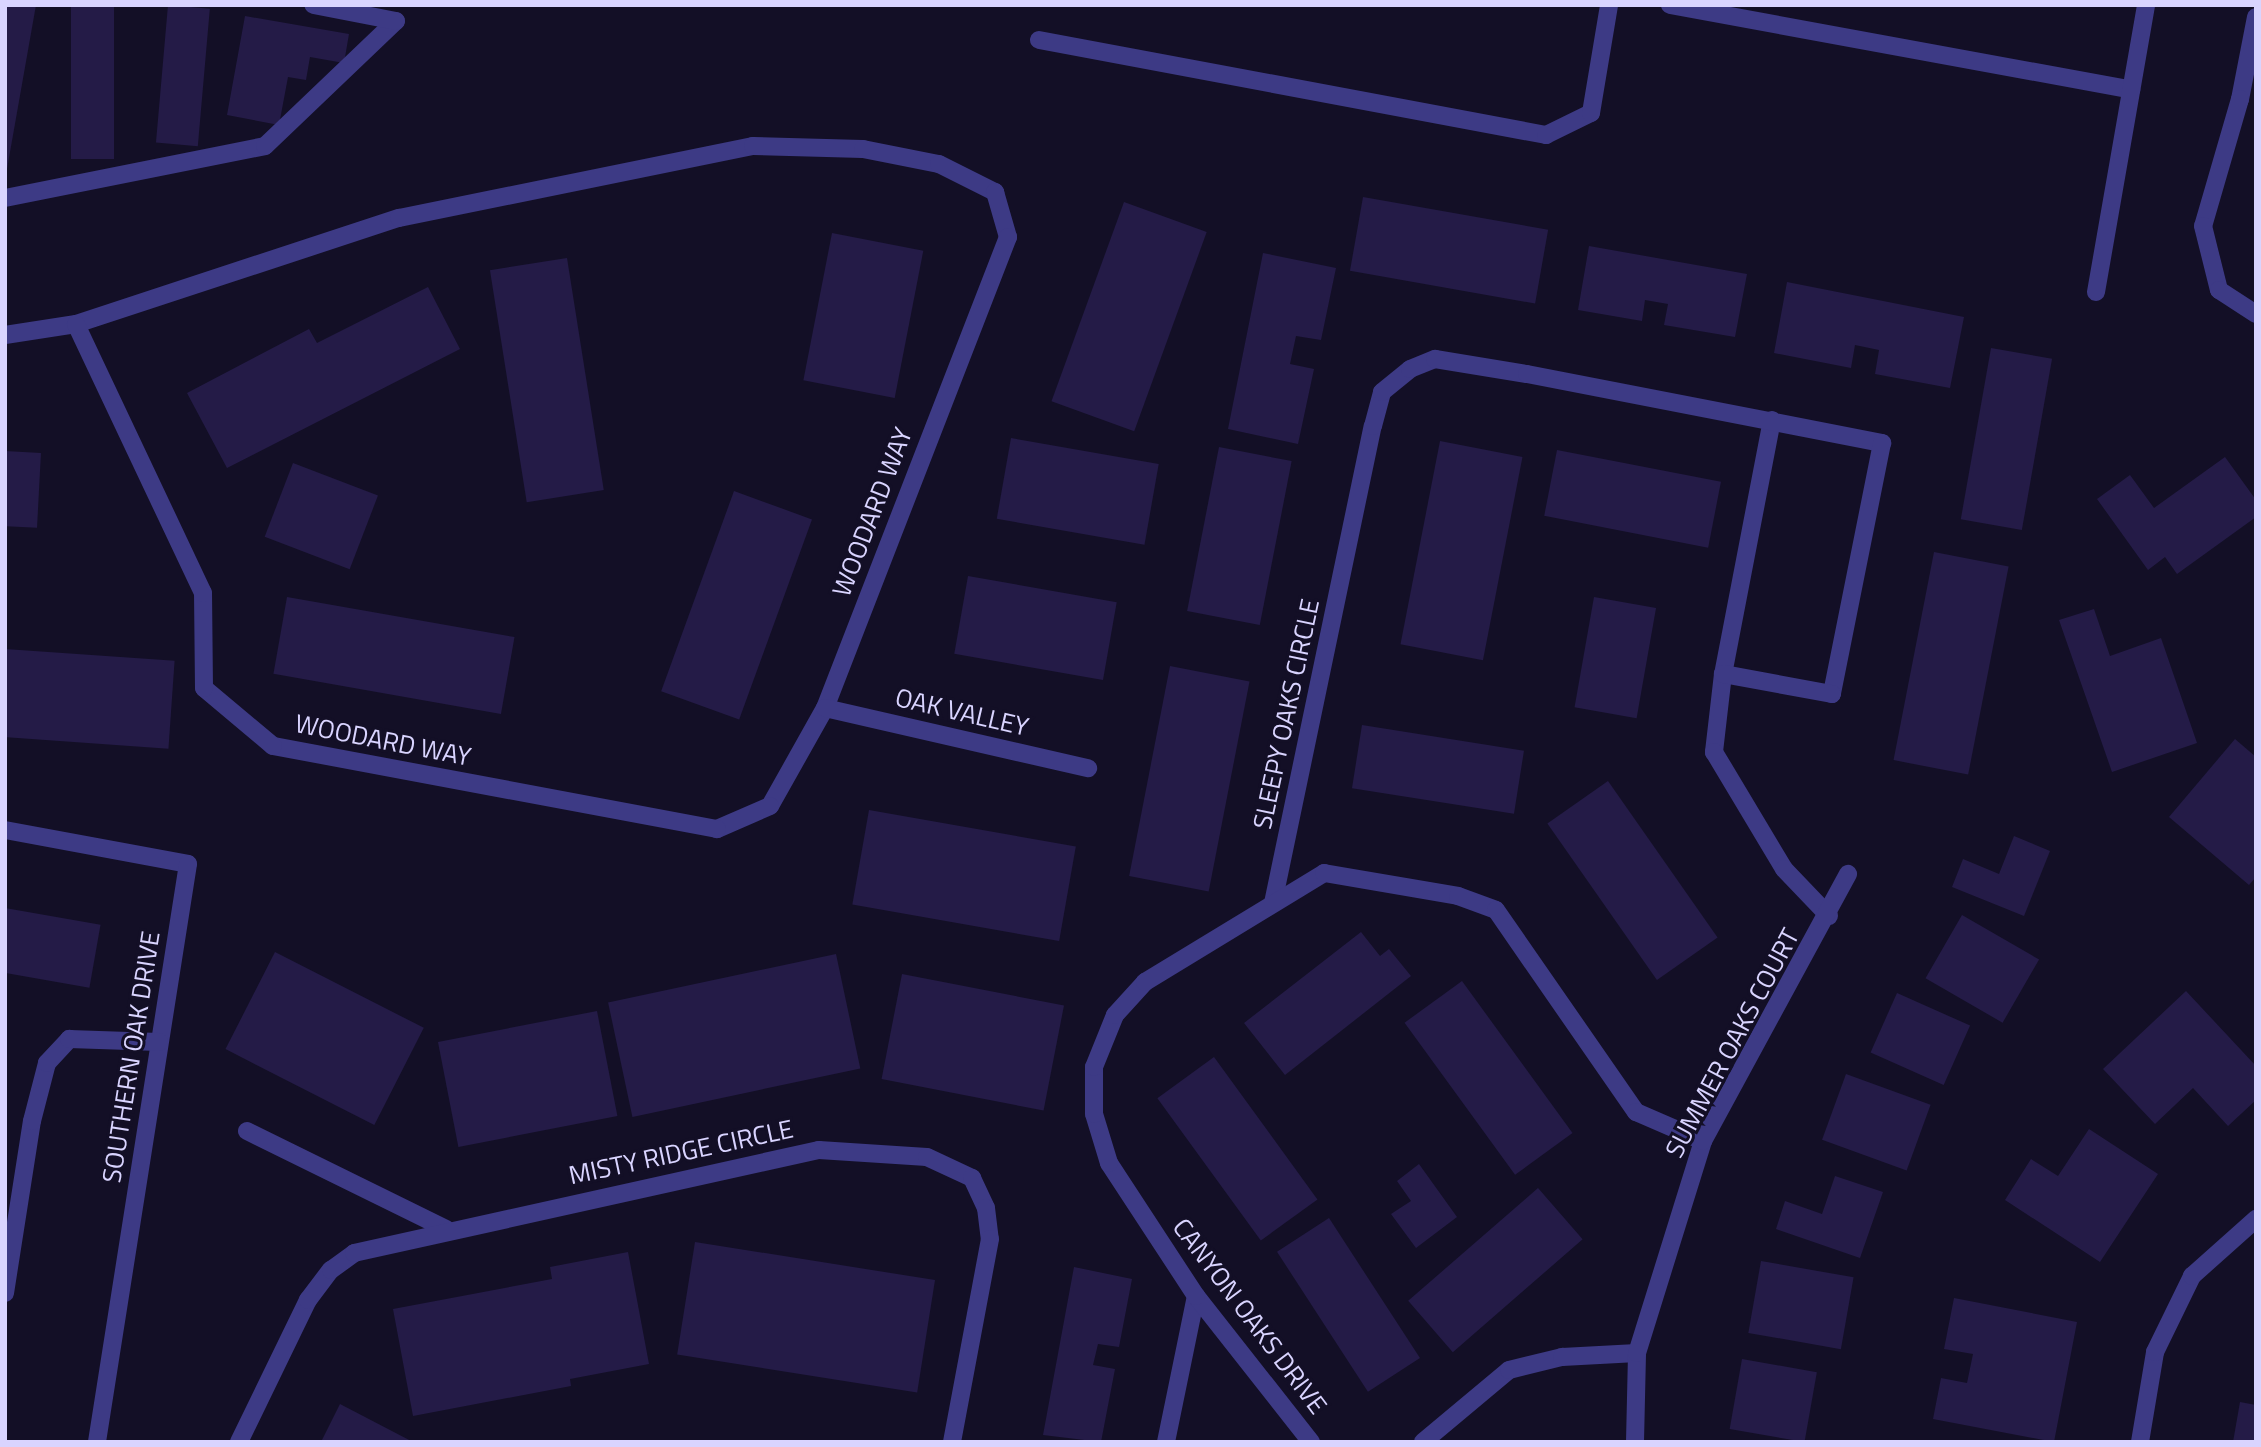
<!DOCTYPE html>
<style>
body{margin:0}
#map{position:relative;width:2261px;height:1447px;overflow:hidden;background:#130f26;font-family:"Titillium Web",sans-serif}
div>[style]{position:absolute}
.building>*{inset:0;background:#241b47;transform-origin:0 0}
.lane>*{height:18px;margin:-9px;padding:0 9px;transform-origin:9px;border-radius:9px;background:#3d3a85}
.street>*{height:18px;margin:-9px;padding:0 9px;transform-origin:9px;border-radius:9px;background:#3d3a85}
span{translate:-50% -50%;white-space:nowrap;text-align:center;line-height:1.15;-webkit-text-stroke:6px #130f26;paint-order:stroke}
.street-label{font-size:26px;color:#d9d4ff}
.frame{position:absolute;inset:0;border:7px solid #d9d4ff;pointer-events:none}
</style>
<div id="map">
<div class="building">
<i style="clip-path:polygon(5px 5px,36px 5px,7px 169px,5px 169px)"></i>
<i style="left:71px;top:5px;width:43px;height:154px"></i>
<i style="left:168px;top:5px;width:42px;height:138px;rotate:5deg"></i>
<i style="clip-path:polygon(245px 16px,349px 34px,344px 63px,310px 57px,306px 80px,288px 77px,279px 125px,227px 115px)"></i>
<i style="left:1363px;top:197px;width:188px;height:75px;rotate:10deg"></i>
<i style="left:1124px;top:202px;width:88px;height:212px;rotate:20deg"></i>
<i style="left:832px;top:233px;width:93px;height:150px;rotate:11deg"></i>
<i style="clip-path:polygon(1589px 246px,1747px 274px,1735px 337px,1664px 325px,1668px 304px,1645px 300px,1642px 321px,1578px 310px)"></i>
<i style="clip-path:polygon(1263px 253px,1336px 268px,1321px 340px,1296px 336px,1290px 364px,1314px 369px,1298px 444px,1228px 429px)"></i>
<i style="left:567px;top:258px;width:235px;height:78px;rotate:81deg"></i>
<i style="clip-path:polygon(1787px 282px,1964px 317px,1950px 388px,1875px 374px,1879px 350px,1855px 345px,1851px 368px,1774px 353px)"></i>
<i style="clip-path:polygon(428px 287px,460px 349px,227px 468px,187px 393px,309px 329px,317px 343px)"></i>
<i style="left:1991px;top:348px;width:62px;height:174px;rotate:10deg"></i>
<i style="left:1011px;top:438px;width:150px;height:82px;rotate:10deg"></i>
<i style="left:1440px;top:441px;width:84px;height:207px;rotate:11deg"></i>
<i style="left:1219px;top:447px;width:74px;height:167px;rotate:11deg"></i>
<i style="left:1557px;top:450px;width:167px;height:67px;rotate:11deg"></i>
<i style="left:5px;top:451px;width:36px;height:75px;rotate:3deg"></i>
<i style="clip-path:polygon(2225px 457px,2256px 500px,2256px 517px,2177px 574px,2165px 557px,2148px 570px,2097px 499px,2130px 475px,2154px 508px)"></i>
<i style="left:293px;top:463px;width:91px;height:79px;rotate:21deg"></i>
<i style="left:734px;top:491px;width:83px;height:213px;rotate:20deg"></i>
<i style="left:1934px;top:552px;width:76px;height:212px;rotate:11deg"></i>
<i style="left:968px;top:576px;width:151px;height:79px;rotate:10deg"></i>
<i style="left:287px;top:597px;width:231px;height:78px;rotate:10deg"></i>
<i style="left:1594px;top:597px;width:63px;height:112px;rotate:10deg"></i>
<i style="clip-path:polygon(2094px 609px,2110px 656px,2161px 638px,2197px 743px,2112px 772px,2059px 620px)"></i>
<i style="left:5px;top:649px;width:170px;height:88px;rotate:4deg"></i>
<i style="left:1170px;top:666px;width:81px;height:214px;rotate:11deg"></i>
<i style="left:1362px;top:725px;width:164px;height:64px;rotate:9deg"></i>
<i style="clip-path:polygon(2235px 739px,2256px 757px,2256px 877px,2249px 885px,2169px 817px)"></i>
<i style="left:1608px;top:781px;width:191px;height:74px;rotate:55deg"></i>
<i style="left:869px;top:810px;width:210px;height:96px;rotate:10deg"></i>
<i style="clip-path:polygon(2014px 836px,2050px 851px,2024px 916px,1952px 887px,1963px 859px,1999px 874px)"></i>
<i style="left:5px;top:908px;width:97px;height:64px;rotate:10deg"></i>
<i style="left:1962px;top:915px;width:89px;height:73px;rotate:30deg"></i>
<i style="clip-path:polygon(1361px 932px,1380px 956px,1389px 949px,1411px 976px,1285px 1075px,1244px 1023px)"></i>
<i style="left:275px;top:952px;width:167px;height:109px;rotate:27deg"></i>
<i style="left:836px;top:954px;width:117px;height:233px;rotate:78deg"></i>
<i style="left:902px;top:974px;width:165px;height:107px;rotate:11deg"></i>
<i style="left:1462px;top:981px;width:188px;height:71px;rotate:54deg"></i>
<i style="clip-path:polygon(2186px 991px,2256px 1066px,2256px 1100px,2228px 1126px,2193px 1088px,2155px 1124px,2103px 1069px)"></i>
<i style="left:1897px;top:993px;width:80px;height:65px;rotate:24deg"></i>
<i style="left:597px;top:1011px;width:107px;height:162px;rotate:79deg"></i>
<i style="left:1214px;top:1057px;width:176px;height:70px;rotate:54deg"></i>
<i style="left:1846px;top:1074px;width:90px;height:70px;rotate:20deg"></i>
<i style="clip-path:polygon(2089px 1129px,2158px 1174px,2100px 1262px,2005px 1200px,2031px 1159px,2058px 1176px)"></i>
<i style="clip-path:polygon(1419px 1164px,1457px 1217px,1416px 1248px,1391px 1214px,1411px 1201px,1397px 1181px)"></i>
<i style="clip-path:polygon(1835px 1176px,1883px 1192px,1860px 1258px,1776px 1229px,1785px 1201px,1822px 1214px)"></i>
<i style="left:1538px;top:1188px;width:68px;height:172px;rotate:49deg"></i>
<i style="left:1329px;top:1218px;width:167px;height:62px;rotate:57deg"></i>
<i style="left:695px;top:1242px;width:243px;height:114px;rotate:9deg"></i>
<i style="clip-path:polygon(628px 1252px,649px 1364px,570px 1379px,571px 1386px,413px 1416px,393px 1309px,552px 1279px,550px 1267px)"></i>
<i style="left:1761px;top:1261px;width:94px;height:73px;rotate:10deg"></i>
<i style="clip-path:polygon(1074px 1267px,1132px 1279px,1119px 1347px,1098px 1344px,1093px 1365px,1115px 1369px,1101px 1442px,1043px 1435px)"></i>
<i style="clip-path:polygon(1954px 1298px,2077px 1322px,2054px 1442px,1933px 1419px,1941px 1378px,1967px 1383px,1973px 1354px,1944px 1349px)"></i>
<i style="left:1742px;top:1359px;width:76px;height:71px;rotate:10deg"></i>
<i style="clip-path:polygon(2240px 1402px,2256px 1405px,2256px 1442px,2233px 1442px)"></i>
<i style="clip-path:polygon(340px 1404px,413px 1442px,321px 1442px)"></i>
</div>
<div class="lane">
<i style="left:1670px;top:5px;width:469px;rotate:10.4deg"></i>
<i style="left:2256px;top:17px;width:84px;rotate:101deg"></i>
<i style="left:2240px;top:99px;width:132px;rotate:106.2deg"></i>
<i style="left:2203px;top:226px;width:66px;rotate:76deg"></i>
<i style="left:2219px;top:290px;width:44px;rotate:33deg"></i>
<i style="left:1039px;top:40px;width:516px;rotate:10.61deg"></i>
<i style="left:1546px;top:135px;width:50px;rotate:-26.1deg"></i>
<i style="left:1591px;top:113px;width:109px;rotate:-80.5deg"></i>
<i style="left:5px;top:198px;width:265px;rotate:-11.3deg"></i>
<i style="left:265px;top:146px;width:181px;rotate:-43.7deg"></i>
<i style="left:396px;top:21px;width:84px;rotate:-169deg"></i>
<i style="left:2096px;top:292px;width:291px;rotate:-80.1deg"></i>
<i style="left:5px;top:335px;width:72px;rotate:-8.8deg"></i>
<i style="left:76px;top:324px;width:340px;rotate:-18.2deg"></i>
<i style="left:399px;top:218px;width:361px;rotate:-11.5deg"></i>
<i style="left:753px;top:146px;width:110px;rotate:1.6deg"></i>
<i style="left:863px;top:149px;width:77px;rotate:11.2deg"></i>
<i style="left:939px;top:164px;width:63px;rotate:26.6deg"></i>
<i style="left:995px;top:192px;width:47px;rotate:73.9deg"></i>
<i style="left:1008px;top:237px;width:505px;rotate:111.23deg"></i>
<i style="left:825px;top:708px;width:112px;rotate:119.3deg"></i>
<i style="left:770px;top:806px;width:58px;rotate:156.5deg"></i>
<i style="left:717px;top:829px;width:452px;rotate:-169.4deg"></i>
<i style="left:273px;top:746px;width:90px;rotate:-140deg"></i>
<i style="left:204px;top:688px;width:95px;rotate:-90.6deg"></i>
<i style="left:203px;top:593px;width:297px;rotate:-115.3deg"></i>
<i style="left:1772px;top:420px;width:259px;rotate:100.9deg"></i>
<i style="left:1723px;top:674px;width:79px;rotate:96.6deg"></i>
<i style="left:1714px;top:752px;width:136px;rotate:59.1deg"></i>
<i style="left:1784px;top:869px;width:65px;rotate:46.2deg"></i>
<i style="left:825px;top:708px;width:270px;rotate:12.9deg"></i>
<i style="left:5px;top:830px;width:186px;rotate:10.5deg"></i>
<i style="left:188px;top:864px;width:585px;rotate:98.95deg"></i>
<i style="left:1273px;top:903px;width:487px;rotate:-78.2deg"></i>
<i style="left:1373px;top:426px;width:35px;rotate:-75deg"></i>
<i style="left:1382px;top:392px;width:36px;rotate:-39deg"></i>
<i style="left:1410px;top:369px;width:27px;rotate:-22deg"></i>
<i style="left:1435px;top:359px;width:93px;rotate:9.3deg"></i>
<i style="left:1527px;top:374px;width:362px;rotate:11deg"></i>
<i style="left:1882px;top:443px;width:256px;rotate:101.3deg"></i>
<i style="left:1832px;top:694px;width:111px;rotate:-169.6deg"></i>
<i style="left:247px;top:1131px;width:222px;rotate:26.2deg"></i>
<i style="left:5px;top:1293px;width:174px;rotate:-81.1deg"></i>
<i style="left:32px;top:1121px;width:60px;rotate:-75.5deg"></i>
<i style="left:47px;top:1063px;width:33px;rotate:-47deg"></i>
<i style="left:69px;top:1039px;width:90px;rotate:1.9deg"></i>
<i style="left:239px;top:1442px;width:158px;rotate:-64.1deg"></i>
<i style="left:308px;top:1300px;width:38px;rotate:-53deg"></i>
<i style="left:331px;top:1270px;width:29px;rotate:-36deg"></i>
<i style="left:354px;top:1253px;width:476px;rotate:-12.5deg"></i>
<i style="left:819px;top:1150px;width:108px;rotate:3.7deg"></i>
<i style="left:927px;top:1157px;width:50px;rotate:25deg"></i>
<i style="left:972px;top:1178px;width:33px;rotate:65deg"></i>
<i style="left:986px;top:1208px;width:31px;rotate:83deg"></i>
<i style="left:990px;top:1239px;width:207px;rotate:100.6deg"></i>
<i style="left:1166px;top:1442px;width:149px;rotate:-78.4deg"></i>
<i style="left:1311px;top:1442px;width:186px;rotate:-128.2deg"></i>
<i style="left:1196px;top:1296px;width:159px;rotate:-123.2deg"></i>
<i style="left:1109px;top:1163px;width:51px;rotate:-107deg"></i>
<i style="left:1094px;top:1114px;width:47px;rotate:-90deg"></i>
<i style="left:1094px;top:1067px;width:56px;rotate:-68deg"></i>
<i style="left:1115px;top:1015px;width:45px;rotate:-47.7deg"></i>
<i style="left:1145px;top:982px;width:210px;rotate:-31.3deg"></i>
<i style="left:1324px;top:873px;width:136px;rotate:9.7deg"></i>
<i style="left:1458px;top:896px;width:40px;rotate:20.2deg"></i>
<i style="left:1496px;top:910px;width:246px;rotate:55.3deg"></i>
<i style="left:1636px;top:1112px;width:73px;rotate:23.4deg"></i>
<i style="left:1423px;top:1442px;width:112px;rotate:-39.9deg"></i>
<i style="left:1509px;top:1370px;width:55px;rotate:-13.8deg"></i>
<i style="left:1562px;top:1357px;width:75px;rotate:-3.1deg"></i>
</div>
<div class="street">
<i style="left:1635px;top:1442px;width:89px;rotate:-88.7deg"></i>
<i style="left:1637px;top:1353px;width:222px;rotate:-72.7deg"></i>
<i style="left:1703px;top:1141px;width:304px;rotate:-61.5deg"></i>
<i style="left:2140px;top:1442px;width:91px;rotate:-80.5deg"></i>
<i style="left:2155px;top:1352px;width:85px;rotate:-64deg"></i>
<i style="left:2192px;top:1276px;width:86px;rotate:-41.7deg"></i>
</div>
<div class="street-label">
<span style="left:872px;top:512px;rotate:-69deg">WOODARD WAY</span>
<span style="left:962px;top:712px;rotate:13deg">OAK VALLEY</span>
<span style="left:1286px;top:714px;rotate:-78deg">SLEEPY OAKS CIRCLE</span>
<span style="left:383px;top:740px;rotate:11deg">WOODARD WAY</span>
<span style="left:1732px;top:1043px;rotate:-62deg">SUMMER OAKS COURT</span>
<span style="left:131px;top:1057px;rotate:-81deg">SOUTHERN OAK DRIVE</span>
<span style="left:681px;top:1152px;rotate:-12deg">MISTY RIDGE CIRCLE</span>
<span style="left:1250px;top:1316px;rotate:53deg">CANYON OAKS DRIVE</span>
</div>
<div class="frame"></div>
</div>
